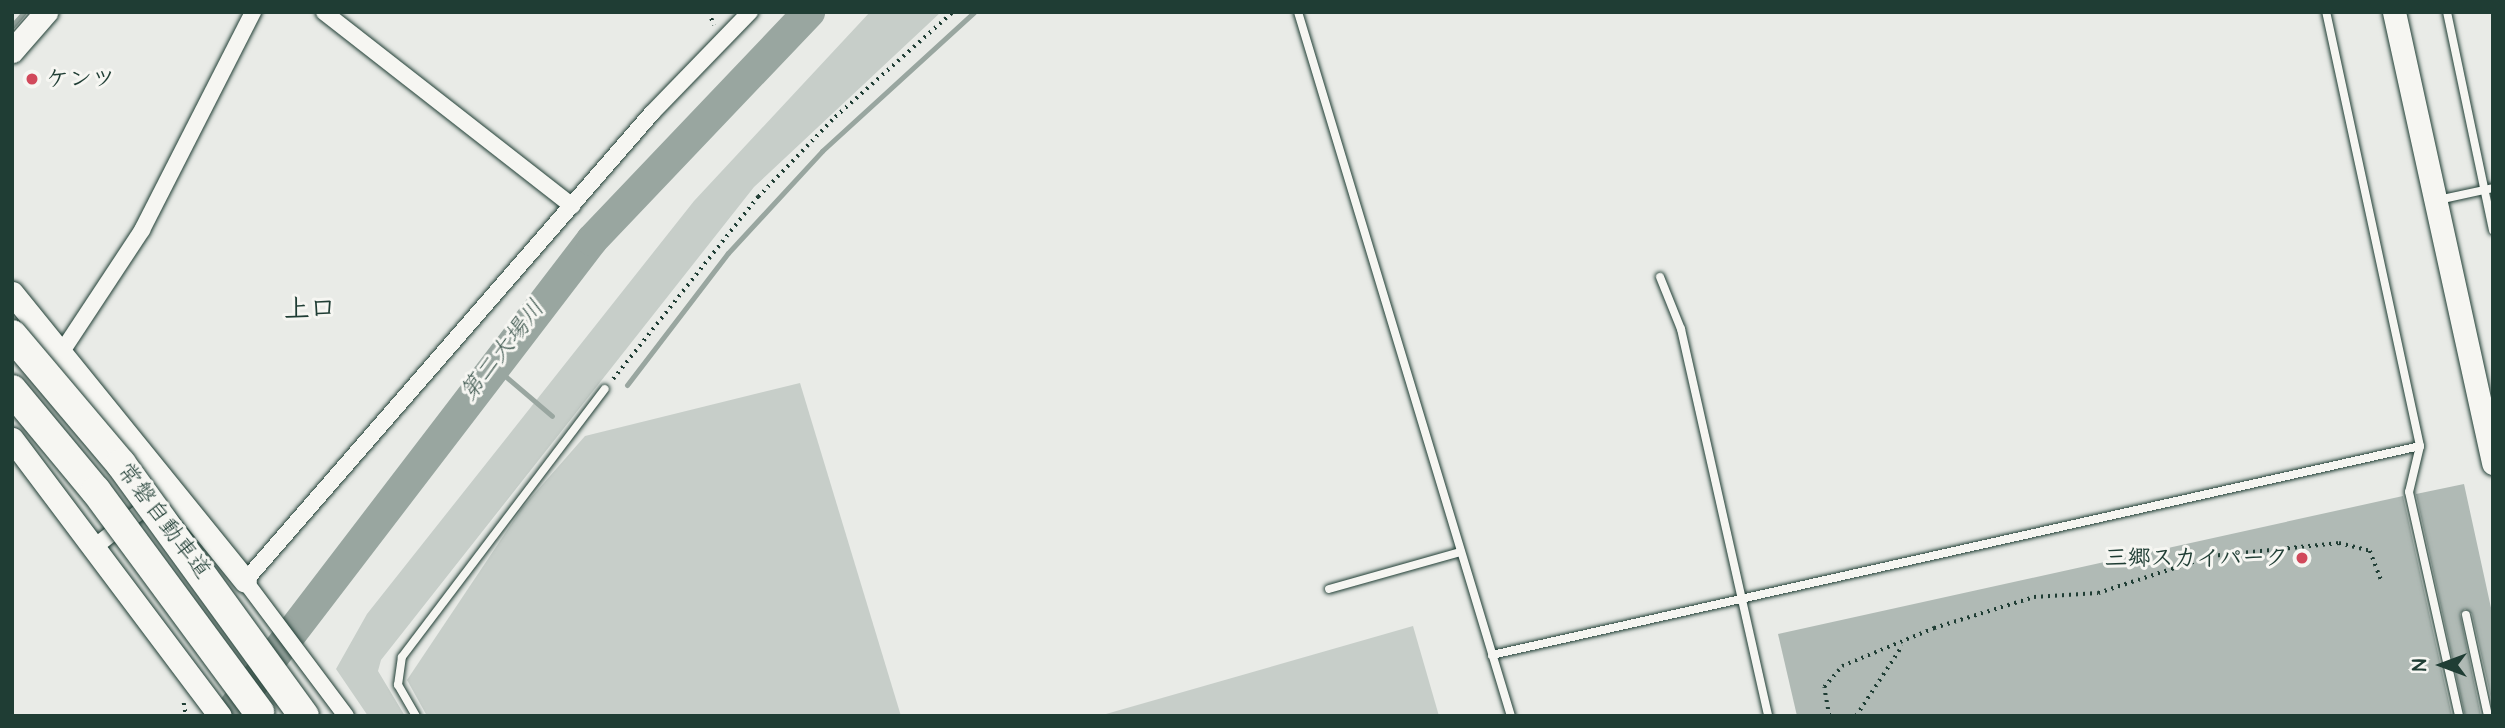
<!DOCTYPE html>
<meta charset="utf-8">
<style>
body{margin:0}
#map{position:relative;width:2505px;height:728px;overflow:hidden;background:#e9ebe7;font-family:"Architects Daughter","Klee One",sans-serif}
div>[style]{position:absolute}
.green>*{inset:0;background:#c7cec9}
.stream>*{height:5px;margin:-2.5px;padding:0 2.5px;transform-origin:2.5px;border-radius:2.5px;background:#99a6a0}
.river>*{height:32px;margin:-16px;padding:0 16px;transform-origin:16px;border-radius:16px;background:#99a6a0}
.building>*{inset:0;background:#b0bab5}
.path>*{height:3.5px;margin-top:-1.75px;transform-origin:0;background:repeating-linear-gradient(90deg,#1f3d34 0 2px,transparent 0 7px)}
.roads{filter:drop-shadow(0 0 2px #1f3d34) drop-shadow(0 0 2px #1f3d34)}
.lane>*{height:8px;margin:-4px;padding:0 4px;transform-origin:4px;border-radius:4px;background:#f6f6f2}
.street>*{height:16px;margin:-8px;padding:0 8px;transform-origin:8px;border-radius:8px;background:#f6f6f2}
.secondary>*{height:23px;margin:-11.5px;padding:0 11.5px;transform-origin:11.5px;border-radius:11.5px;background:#f6f6f2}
.bridges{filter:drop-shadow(0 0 2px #1f3d34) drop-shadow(0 0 2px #1f3d34)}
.highway-bridge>*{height:30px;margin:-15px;padding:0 15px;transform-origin:15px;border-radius:15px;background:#f6f6f2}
.dots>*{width:19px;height:19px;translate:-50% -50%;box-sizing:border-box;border:4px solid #f6f6f2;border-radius:50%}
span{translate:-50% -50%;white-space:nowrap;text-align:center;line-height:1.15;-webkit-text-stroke:6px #f6f6f2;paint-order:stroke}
.poi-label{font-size:23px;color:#1f3d34;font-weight:700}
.left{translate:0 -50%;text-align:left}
.right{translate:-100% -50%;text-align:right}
.street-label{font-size:23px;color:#1f3d34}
.water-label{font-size:24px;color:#445c54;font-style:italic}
.quarter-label{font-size:26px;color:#1f3d34;font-weight:700}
.frame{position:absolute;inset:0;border:14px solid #1f3d34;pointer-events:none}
.north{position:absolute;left:2407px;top:630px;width:70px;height:70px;-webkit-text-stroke:5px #f6f6f2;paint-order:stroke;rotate:270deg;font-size:19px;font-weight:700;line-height:28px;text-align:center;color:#1f3d34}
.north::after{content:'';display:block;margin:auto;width:24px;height:32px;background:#1f3d34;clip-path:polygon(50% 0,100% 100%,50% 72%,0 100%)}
</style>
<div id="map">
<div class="green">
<i style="clip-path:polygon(870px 12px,941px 12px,754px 187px,381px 660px,378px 671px,405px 716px,368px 716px,336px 669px,367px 614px,694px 201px)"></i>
<i style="clip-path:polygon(800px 383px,901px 716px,427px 716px,407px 680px,522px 508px,585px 436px)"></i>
<i style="clip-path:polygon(1413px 626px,1439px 716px,1099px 716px)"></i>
</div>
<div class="stream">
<i style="left:12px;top:26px;width:18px;rotate:-49deg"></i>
<i style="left:491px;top:364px;width:80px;rotate:40.4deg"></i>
<i style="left:627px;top:385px;width:166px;rotate:-52.6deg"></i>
<i style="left:728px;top:253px;width:139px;rotate:-47.3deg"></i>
<i style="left:822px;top:151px;width:206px;rotate:-42.4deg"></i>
</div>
<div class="river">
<i style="left:228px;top:716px;width:599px;rotate:-52.59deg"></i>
<i style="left:592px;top:240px;width:315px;rotate:-46.4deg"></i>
</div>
<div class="building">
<i style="clip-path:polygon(2464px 484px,2493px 617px,2493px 707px,2472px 614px,2465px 609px,2460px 614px,2481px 716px,2465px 716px,2416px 494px)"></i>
<i style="clip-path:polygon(2403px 496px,2452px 716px,1797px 716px,1778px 634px)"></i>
</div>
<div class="path">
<i style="left:709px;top:12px;width:14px;rotate:69deg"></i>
<i style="left:613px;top:379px;width:233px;rotate:-51.5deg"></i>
<i style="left:758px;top:197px;width:111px;rotate:-46.1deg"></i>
<i style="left:835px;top:117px;width:158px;rotate:-41.7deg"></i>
<i style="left:184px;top:703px;width:13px;rotate:81deg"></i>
<i style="left:1829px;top:716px;width:29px;rotate:-100deg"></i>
<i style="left:1824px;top:687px;width:28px;rotate:-49deg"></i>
<i style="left:1842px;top:666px;width:100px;rotate:-22.4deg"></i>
<i style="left:1934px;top:628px;width:105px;rotate:-17.2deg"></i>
<i style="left:2034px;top:597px;width:64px;rotate:-3.6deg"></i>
<i style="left:2098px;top:593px;width:119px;rotate:-18.1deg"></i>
<i style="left:2211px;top:556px;width:129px;rotate:-5.8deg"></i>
<i style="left:2339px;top:543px;width:32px;rotate:14deg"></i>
<i style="left:2370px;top:551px;width:33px;rotate:69deg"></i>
<i style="left:1856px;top:716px;width:84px;rotate:-56.7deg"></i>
</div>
<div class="roads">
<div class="lane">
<i style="left:1298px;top:12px;width:736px;rotate:73.17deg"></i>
<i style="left:2447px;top:12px;width:223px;rotate:78.1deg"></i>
<i style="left:2438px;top:200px;width:56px;rotate:-12.3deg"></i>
<i style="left:1660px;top:277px;width:56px;rotate:68deg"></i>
<i style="left:1681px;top:329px;width:397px;rotate:77.3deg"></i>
<i style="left:2420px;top:446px;width:47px;rotate:103.4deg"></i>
<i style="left:2409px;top:492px;width:230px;rotate:77.4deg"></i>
<i style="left:1329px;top:589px;width:137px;rotate:-15.7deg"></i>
<i style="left:2466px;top:615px;width:103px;rotate:77.7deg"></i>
<i style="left:1492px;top:655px;width:951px;rotate:-12.69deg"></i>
<i style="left:2420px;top:446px;width:444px;rotate:-102.2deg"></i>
<i style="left:416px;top:716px;width:36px;rotate:-120deg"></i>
<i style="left:398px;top:685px;width:28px;rotate:-82deg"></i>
<i style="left:402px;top:657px;width:336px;rotate:-52.9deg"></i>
</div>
<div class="street">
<i style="left:324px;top:12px;width:315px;rotate:38deg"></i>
<i style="left:63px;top:350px;width:144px;rotate:-56.6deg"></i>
<i style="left:142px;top:230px;width:245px;rotate:-63deg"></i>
<i style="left:97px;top:545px;width:73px;rotate:-37.8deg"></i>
<i style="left:346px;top:716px;width:169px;rotate:-126.8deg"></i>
<i style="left:245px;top:581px;width:620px;rotate:-48.99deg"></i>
<i style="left:652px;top:113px;width:141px;rotate:-45.9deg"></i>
</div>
<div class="secondary">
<i style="left:2394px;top:12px;width:462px;rotate:77.6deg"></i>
<i style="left:12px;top:51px;width:52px;rotate:-48.9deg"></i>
<i style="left:12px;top:293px;width:370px;rotate:51deg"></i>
<i style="left:12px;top:439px;width:346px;rotate:53.1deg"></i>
</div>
</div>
<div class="bridges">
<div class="highway-bridge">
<i style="left:12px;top:335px;width:169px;rotate:49.8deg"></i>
<i style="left:121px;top:464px;width:311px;rotate:54deg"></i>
<i style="left:12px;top:390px;width:131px;rotate:50.3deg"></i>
<i style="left:96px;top:491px;width:275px;rotate:53.6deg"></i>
</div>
</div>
<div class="dots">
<i style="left:32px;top:79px;background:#d1495b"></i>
<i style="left:2302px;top:558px;background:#d1495b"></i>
</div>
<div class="poi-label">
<span class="left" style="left:46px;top:79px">ケンツ</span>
<span class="right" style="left:2288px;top:558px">三郷スカイパーク</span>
</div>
<div class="street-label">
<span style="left:164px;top:521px;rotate:53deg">常磐自動車道</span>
</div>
<div class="water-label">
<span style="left:503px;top:351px;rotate:-52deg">第二大場川</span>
</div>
<div class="quarter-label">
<span style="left:310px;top:310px">上口</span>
</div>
<div class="frame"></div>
<div class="north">N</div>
</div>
